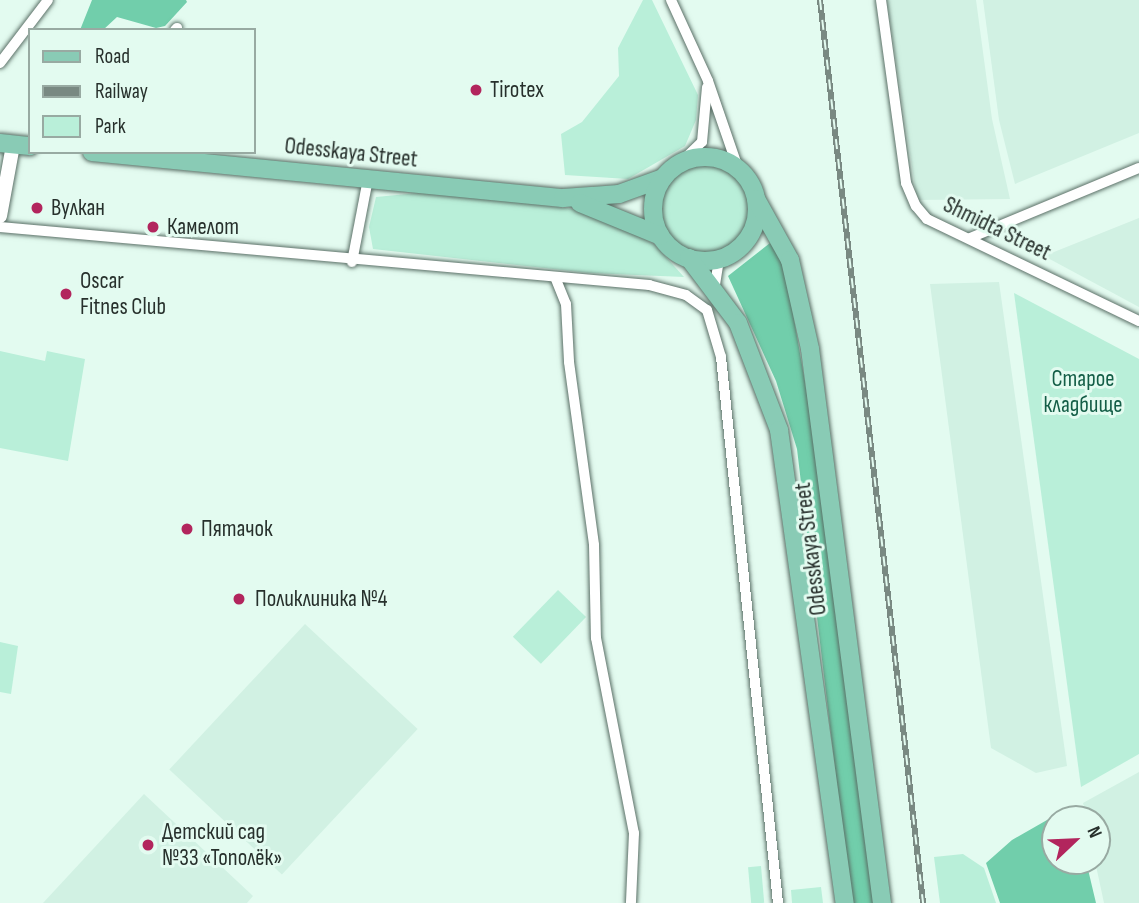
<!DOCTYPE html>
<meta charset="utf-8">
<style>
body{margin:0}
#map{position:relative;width:1139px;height:903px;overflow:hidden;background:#e3fbf0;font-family:"Sofia Sans Condensed",sans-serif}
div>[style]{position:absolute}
.built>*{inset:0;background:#d1f1e3;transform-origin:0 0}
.green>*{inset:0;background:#b9efd9;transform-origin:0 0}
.round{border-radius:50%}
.forest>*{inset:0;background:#71ceab}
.roads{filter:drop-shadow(0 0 2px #5b7067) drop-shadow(0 0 2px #5b7067)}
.minor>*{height:10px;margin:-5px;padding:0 5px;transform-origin:5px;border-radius:5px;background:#fff}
.tertiary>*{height:14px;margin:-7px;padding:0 7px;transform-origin:7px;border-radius:7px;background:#fff}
.primary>*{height:18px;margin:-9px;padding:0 9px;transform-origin:9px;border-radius:9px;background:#89cbb5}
.primary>.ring{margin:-9px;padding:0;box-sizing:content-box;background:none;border:18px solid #89cbb5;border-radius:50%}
.rail>*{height:6px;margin-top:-3px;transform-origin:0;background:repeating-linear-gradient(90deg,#e3fbf0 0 10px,#798982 0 20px);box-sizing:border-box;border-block:2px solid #798982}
.dots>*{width:19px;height:19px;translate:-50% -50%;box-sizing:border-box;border:4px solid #e3fbf0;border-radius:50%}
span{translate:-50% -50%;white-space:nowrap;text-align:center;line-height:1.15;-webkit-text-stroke:6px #e3fbf0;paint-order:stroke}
.poi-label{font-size:23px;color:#27302c}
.left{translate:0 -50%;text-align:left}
.street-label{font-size:23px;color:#27302c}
.park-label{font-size:23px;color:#145e47}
.legend{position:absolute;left:28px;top:28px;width:228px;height:126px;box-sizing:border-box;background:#e3fbf0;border:2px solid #98aaa2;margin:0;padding:9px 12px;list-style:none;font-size:21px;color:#27302c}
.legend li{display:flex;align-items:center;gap:14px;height:35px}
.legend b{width:35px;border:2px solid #98aaa2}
.north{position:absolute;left:1041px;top:805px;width:70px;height:70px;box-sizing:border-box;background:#e3fbf0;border:2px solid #98aaa2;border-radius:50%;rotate:67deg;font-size:19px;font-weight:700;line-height:28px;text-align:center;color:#27302c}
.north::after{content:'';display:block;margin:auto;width:24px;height:32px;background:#b2255d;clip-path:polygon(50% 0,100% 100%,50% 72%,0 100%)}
</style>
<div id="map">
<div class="built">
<i style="clip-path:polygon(887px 0,976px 0,992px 119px,1010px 199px,917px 200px)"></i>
<i style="clip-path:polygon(983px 0,1139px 0,1139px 133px,1015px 184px,999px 120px)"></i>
<i style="clip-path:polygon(1139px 218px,1139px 307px,1044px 256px)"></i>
<i style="clip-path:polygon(999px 282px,1067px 766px,1036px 773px,991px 748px,930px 284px)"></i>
<i style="left:305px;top:624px;width:154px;height:199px;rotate:43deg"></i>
<i style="clip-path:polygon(1139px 772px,1139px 903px,1104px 903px,1095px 861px,1097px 819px,1087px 819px,1083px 803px)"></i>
<i style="clip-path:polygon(144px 794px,253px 896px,247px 903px,43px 903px)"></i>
</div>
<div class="green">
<i style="clip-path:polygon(643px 0,652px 0,698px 95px,696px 120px,685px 146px,628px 179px,565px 175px,561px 134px,582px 122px,619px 76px,618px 48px)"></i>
<i class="round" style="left:660px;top:164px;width:90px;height:90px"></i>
<i style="clip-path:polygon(428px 192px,574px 209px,623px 226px,655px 245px,684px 277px,589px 273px,373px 249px,369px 227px,376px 197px)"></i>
<i style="clip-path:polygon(1014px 293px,1139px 359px,1139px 754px,1081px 787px)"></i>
<i style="clip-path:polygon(0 351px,45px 361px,47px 351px,85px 359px,68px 461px,0 448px)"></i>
<i style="left:558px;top:590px;width:39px;height:65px;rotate:44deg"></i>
<i style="clip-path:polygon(0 642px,18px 646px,11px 694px,0 692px)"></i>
<i style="clip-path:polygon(963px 854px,984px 868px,996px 903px,940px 903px,934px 857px)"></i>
<i style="left:761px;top:866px;width:37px;height:13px;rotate:85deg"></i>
<i style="clip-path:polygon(821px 887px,823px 903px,792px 903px,791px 890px)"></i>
</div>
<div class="forest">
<i style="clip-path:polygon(92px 0,186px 0,187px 2px,165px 26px,156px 28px,117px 17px,103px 30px,80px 30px)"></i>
<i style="clip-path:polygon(770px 243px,784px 262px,805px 382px,836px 580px,873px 903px,851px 903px,797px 449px,776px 381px,728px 276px)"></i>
<i style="clip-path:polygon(1061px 812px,1076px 819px,1055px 819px,1055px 861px,1086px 861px,1096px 903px,1000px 903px,986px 863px,1012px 840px)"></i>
</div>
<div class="roads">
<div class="minor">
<i style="left:671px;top:0;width:89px;rotate:65.4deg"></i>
<i style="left:708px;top:81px;width:92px;rotate:71deg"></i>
<i style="left:881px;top:0;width:185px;rotate:82.2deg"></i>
<i style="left:906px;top:183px;width:25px;rotate:67deg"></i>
<i style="left:916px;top:206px;width:17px;rotate:50deg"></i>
<i style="left:927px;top:219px;width:235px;rotate:25.7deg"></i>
<i style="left:175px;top:30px;width:3px;rotate:-45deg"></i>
<i style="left:0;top:63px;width:79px;rotate:-52.7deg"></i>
<i style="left:679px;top:164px;width:32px;rotate:-44deg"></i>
<i style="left:702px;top:142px;width:55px;rotate:-84.8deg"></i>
<i style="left:0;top:227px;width:652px;rotate:5.11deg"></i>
<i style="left:649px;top:285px;width:38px;rotate:15deg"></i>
<i style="left:686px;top:295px;width:26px;rotate:36deg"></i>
<i style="left:707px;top:310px;width:49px;rotate:73.4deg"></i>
<i style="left:721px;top:357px;width:549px;rotate:84.04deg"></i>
<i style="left:970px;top:238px;width:183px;rotate:-22.5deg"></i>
<i style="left:352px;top:262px;width:85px;rotate:-79.1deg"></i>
<i style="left:555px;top:277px;width:29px;rotate:68deg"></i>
<i style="left:566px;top:304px;width:58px;rotate:87deg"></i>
<i style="left:569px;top:362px;width:185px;rotate:82.2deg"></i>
<i style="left:594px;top:545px;width:93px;rotate:88.8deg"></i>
<i style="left:596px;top:638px;width:199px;rotate:79deg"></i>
<i style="left:634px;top:833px;width:70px;rotate:92.5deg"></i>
<i style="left:714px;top:291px;width:32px;rotate:-81deg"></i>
</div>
<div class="tertiary">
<i style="left:0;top:216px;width:72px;rotate:-79.6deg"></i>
</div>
<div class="primary">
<i style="left:0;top:143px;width:30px;rotate:6deg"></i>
<i style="left:92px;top:152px;width:473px;rotate:5.6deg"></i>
<i style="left:563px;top:198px;width:56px;rotate:-4.1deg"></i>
<i style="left:619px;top:194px;width:47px;rotate:-20deg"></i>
<i class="ring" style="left:653px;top:157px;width:86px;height:86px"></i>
<i style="left:756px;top:199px;width:70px;rotate:60.9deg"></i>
<i style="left:790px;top:260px;width:91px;rotate:77.3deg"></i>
<i style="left:810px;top:349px;width:559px;rotate:82.6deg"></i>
<i style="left:580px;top:203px;width:87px;rotate:22.2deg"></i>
<i style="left:689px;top:258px;width:81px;rotate:53deg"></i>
<i style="left:738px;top:323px;width:115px;rotate:69deg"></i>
<i style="left:779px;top:430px;width:478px;rotate:82.1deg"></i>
</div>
</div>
<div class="rail">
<i style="left:820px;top:0;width:909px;rotate:83.49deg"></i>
</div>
<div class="dots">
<i style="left:476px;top:90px;background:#b2255d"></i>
<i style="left:37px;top:208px;background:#b2255d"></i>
<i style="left:153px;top:227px;background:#b2255d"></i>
<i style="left:66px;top:294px;background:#b2255d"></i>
<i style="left:187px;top:529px;background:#b2255d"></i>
<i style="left:239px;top:599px;background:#b2255d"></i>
<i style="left:148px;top:845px;background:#b2255d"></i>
</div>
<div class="poi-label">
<span class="left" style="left:490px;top:90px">Tirotex</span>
<span class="left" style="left:51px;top:208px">Вулкан</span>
<span class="left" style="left:167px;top:227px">Камелот</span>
<span class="left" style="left:80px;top:294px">Oscar<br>Fitnes Club</span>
<span class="left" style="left:201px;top:529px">Пятачок</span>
<span class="left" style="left:255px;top:599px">Поликлиника №4</span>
<span class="left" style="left:162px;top:845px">Детский сад<br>№33 «Тополёк»</span>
</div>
<div class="street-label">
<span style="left:351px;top:153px;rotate:6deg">Odesskaya Street</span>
<span style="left:997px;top:229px;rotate:26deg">Shmidta Street</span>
<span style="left:811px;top:549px;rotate:-97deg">Odesskaya Street</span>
</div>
<div class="park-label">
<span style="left:1083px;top:392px">Старое<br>кладбище</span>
</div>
<ul class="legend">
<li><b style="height:9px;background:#89cbb5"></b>Road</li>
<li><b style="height:9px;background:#798982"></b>Railway</li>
<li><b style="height:19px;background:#b9efd9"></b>Park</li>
</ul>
<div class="north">N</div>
</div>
